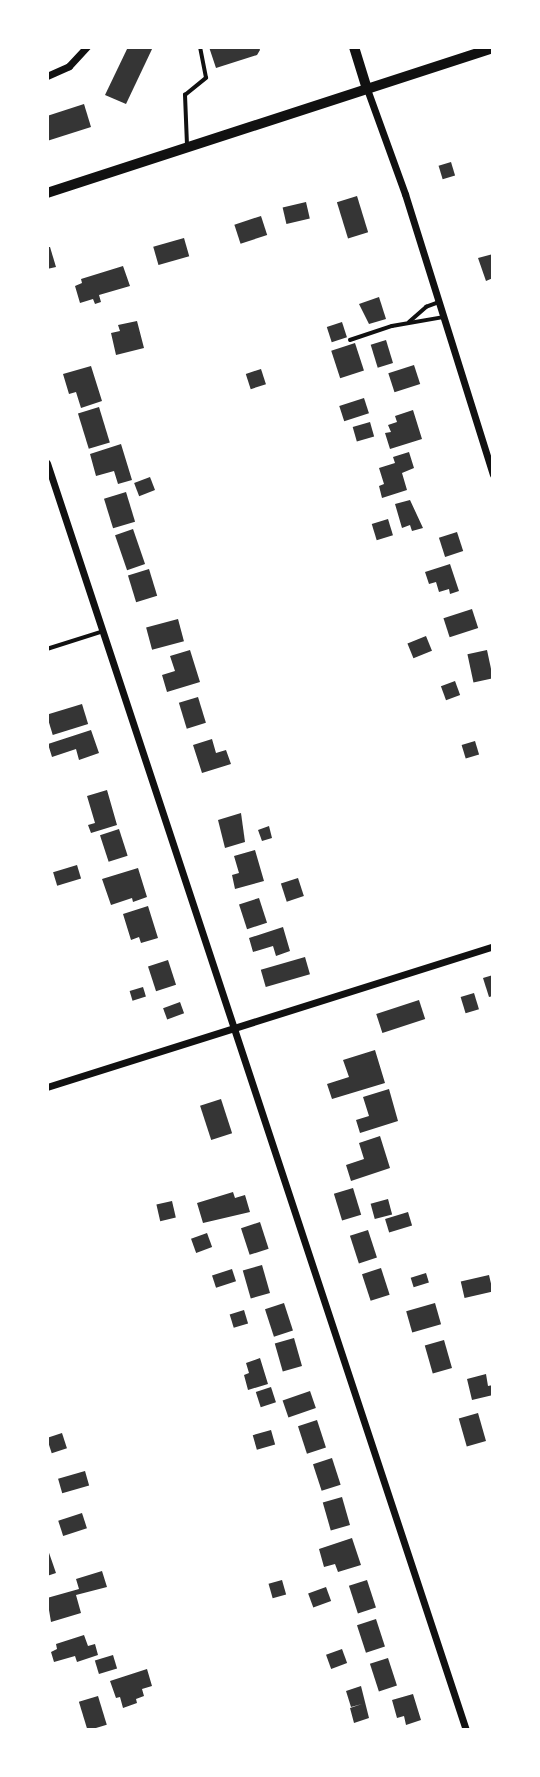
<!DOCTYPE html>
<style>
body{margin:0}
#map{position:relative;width:540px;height:1777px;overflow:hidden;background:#fff;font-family:"Alegreya Sans",sans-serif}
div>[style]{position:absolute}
.building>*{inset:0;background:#353535;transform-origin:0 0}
.service>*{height:3.5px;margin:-1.75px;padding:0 1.75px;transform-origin:1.75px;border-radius:1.75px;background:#111}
.minor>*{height:7px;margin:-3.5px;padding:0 3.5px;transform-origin:3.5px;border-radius:3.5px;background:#111}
.secondary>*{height:10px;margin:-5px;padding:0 5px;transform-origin:5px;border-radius:5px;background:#111}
span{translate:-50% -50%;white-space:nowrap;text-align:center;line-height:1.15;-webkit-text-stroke:6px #fff;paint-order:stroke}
.frame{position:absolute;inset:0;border:49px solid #fff;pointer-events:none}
</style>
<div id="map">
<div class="building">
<i style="clip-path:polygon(128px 47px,153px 47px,126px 104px,105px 95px)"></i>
<i style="clip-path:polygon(209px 47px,259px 47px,260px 50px,257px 55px,216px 68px)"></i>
<i style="clip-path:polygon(84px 104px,91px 127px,47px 141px,47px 116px)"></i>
<i style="left:451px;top:162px;width:14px;height:13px;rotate:73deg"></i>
<i style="left:357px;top:196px;width:38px;height:21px;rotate:73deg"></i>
<i style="left:306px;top:202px;width:17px;height:24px;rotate:77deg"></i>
<i style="left:261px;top:216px;width:20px;height:28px;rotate:72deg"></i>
<i style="left:184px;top:238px;width:19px;height:32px;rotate:74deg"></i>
<i style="clip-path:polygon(47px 247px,50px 247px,56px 267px,47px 269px)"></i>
<i style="clip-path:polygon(493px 254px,493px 278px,486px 281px,478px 258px)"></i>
<i style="clip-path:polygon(123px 266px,130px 286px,99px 295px,101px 302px,95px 304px,93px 299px,80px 303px,75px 286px,82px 283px,81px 279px)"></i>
<i style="clip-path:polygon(379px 297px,386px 319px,369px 324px,359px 304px)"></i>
<i style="clip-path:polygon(137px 321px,144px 348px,116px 355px,111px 333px,120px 331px,118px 325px)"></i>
<i style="left:342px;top:322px;width:16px;height:16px;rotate:72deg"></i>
<i style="left:386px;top:340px;width:24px;height:16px;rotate:73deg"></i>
<i style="left:355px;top:343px;width:29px;height:25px;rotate:72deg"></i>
<i style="left:414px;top:365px;width:20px;height:27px;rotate:72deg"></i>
<i style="clip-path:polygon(91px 366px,102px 401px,81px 408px,76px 392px,69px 394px,63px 374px)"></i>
<i style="left:261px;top:369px;width:16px;height:16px;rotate:72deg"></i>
<i style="left:364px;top:398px;width:16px;height:26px;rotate:72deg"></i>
<i style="left:99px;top:407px;width:37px;height:22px;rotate:73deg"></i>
<i style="clip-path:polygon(413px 410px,422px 439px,390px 449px,385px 433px,391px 432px,388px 425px,397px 422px,395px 416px)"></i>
<i style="left:370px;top:422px;width:15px;height:18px;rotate:74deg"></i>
<i style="clip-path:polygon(121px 444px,132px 480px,118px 484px,114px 471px,96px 476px,90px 454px)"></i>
<i style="clip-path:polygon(409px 452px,414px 468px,402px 473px,407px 490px,382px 498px,379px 486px,384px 484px,379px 468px,395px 463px,393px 457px)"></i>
<i style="left:150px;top:477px;width:14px;height:17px;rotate:69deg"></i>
<i style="left:126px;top:492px;width:31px;height:23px;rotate:73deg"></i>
<i style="clip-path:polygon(410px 500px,423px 528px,412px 531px,410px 525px,402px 528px,395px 504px)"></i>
<i style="left:388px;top:519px;width:17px;height:17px;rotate:73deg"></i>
<i style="left:133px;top:529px;width:37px;height:19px;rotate:71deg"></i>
<i style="left:457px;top:532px;width:20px;height:19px;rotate:72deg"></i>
<i style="clip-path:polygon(450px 564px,459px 591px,450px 594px,449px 589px,439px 592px,436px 582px,429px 584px,425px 572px)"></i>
<i style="left:149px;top:569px;width:28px;height:22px;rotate:73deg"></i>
<i style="left:472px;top:609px;width:20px;height:30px;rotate:72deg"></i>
<i style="left:178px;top:619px;width:23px;height:33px;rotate:75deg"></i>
<i style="left:426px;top:636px;width:16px;height:20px;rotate:68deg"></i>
<i style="clip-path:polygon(190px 650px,200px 682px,167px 692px,162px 675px,175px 671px,170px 656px)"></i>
<i style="left:487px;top:650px;width:29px;height:20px;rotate:78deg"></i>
<i style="left:455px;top:681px;width:15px;height:15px;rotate:70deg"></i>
<i style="left:198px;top:697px;width:27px;height:20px;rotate:73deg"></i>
<i style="left:82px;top:704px;width:21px;height:37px;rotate:73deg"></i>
<i style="clip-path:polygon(91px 730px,99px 753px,79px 760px,76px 749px,52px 757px,48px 744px)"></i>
<i style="clip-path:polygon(212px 739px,216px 753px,226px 750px,231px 764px,202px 773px,193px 745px)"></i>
<i style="left:475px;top:741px;width:14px;height:14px;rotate:73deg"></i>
<i style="clip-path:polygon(107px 790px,117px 825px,91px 833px,88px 825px,95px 823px,87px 796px)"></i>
<i style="clip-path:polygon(241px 813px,245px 842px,225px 848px,218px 820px)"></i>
<i style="clip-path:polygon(269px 826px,272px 838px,262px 841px,258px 830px)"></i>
<i style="left:119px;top:829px;width:28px;height:20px;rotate:72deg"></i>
<i style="clip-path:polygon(255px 850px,264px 881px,235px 889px,232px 875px,239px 873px,234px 856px)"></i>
<i style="left:77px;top:865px;width:14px;height:25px;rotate:73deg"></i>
<i style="clip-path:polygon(138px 868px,147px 897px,133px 902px,132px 898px,111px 905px,102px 879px)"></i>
<i style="left:298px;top:878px;width:19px;height:18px;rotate:72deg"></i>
<i style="left:259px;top:898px;width:26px;height:21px;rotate:72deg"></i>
<i style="clip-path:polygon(148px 906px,158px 938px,141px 943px,139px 937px,131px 940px,123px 914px)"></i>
<i style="clip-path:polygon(283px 927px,290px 951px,276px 956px,273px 946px,253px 952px,249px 938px)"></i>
<i style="left:305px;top:957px;width:18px;height:46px;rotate:74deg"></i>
<i style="left:168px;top:960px;width:26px;height:21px;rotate:72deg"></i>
<i style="clip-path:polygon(493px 975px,493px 996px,489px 997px,483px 978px)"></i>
<i style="left:143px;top:987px;width:10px;height:14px;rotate:73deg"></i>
<i style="left:474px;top:993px;width:17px;height:14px;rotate:73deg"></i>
<i style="left:419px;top:1000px;width:20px;height:45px;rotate:72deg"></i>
<i style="left:180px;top:1002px;width:12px;height:18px;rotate:70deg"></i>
<i style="clip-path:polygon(375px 1050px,385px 1083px,332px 1099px,327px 1084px,349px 1077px,343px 1060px)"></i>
<i style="clip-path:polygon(389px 1089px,398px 1121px,360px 1133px,356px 1120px,369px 1116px,363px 1097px)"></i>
<i style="left:221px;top:1099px;width:36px;height:22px;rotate:72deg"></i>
<i style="clip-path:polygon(380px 1136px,390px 1168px,351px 1181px,346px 1165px,364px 1159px,359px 1143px)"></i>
<i style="left:353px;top:1188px;width:28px;height:20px;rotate:73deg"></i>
<i style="clip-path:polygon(233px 1192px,235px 1198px,245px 1195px,250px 1212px,203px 1223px,197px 1203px)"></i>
<i style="left:388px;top:1199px;width:16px;height:18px;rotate:75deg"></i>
<i style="left:172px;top:1201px;width:17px;height:16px;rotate:77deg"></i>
<i style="left:408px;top:1212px;width:14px;height:24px;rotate:73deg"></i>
<i style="left:260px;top:1222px;width:28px;height:20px;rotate:72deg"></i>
<i style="left:368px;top:1230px;width:29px;height:19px;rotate:72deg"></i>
<i style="left:207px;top:1233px;width:15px;height:17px;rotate:70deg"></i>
<i style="left:262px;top:1265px;width:29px;height:20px;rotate:74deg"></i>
<i style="left:381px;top:1268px;width:28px;height:20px;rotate:72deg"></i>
<i style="left:232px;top:1269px;width:13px;height:21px;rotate:72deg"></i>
<i style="left:426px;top:1273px;width:10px;height:16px;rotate:73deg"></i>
<i style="left:489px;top:1275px;width:17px;height:29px;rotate:77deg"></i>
<i style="left:284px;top:1303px;width:29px;height:20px;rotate:72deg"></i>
<i style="left:435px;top:1303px;width:22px;height:30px;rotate:74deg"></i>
<i style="left:244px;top:1310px;width:14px;height:15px;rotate:73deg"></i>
<i style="left:294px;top:1338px;width:29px;height:20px;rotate:74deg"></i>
<i style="left:444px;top:1340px;width:29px;height:20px;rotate:74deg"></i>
<i style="clip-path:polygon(260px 1358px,268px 1384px,248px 1390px,244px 1375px,249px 1373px,246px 1363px)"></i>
<i style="clip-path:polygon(486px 1374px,488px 1386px,493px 1385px,493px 1395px,472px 1400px,467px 1379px)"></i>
<i style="left:271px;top:1387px;width:16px;height:16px;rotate:72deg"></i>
<i style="left:310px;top:1391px;width:18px;height:29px;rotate:71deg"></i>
<i style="left:478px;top:1413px;width:29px;height:20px;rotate:74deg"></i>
<i style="left:317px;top:1420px;width:29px;height:20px;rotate:72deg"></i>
<i style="left:271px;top:1430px;width:15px;height:19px;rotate:74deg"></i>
<i style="left:62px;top:1433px;width:16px;height:16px;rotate:72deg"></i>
<i style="left:332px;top:1458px;width:28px;height:20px;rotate:72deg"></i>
<i style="left:85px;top:1471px;width:15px;height:28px;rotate:74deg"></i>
<i style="left:342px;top:1497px;width:29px;height:20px;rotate:74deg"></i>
<i style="left:82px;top:1513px;width:16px;height:25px;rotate:72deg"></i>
<i style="clip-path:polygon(352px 1538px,361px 1565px,338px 1572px,335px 1564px,324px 1567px,319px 1549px)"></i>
<i style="clip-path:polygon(47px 1547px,56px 1573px,47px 1576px)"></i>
<i style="clip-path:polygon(102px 1571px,107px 1587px,76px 1595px,81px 1613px,51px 1622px,47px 1598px,79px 1589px,76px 1579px)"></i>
<i style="left:282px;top:1580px;width:15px;height:14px;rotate:74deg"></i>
<i style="left:367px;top:1580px;width:29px;height:19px;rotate:72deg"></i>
<i style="left:326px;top:1587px;width:15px;height:19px;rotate:70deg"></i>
<i style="left:376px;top:1619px;width:29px;height:20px;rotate:72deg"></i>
<i style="clip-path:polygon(84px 1635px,88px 1646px,95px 1644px,98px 1655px,77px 1662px,75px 1656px,54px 1662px,51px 1652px,57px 1649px,56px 1644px)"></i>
<i style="left:342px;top:1649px;width:15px;height:17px;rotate:70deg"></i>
<i style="left:113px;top:1655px;width:14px;height:19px;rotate:73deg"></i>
<i style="left:388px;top:1658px;width:29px;height:19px;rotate:72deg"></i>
<i style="clip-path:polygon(147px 1669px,152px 1686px,142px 1689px,144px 1696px,136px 1699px,137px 1703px,123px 1708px,120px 1697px,116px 1698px,110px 1681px)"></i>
<i style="clip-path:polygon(361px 1686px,369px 1718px,354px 1723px,350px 1708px,362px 1704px,351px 1707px,346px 1691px)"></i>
<i style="clip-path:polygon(413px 1694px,421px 1720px,406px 1725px,404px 1716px,397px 1718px,392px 1700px)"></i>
<i style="left:98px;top:1696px;width:30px;height:20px;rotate:73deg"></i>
</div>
<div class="service">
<i style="left:187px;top:145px;width:50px;rotate:-92.3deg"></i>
<i style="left:185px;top:95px;width:27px;rotate:-39deg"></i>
<i style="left:206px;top:78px;width:32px;rotate:-101deg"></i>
<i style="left:409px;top:322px;width:23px;rotate:-41deg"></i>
<i style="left:426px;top:307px;width:14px;rotate:-21deg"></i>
<i style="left:350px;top:340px;width:44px;rotate:-18.4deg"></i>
<i style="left:392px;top:326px;width:53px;rotate:-9.8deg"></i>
<i style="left:47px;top:649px;width:57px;rotate:-17.5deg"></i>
</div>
<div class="minor">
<i style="left:47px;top:76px;width:24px;rotate:-24deg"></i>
<i style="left:69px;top:66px;width:26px;rotate:-47deg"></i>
<i style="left:367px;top:89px;width:112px;rotate:70.1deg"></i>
<i style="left:405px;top:194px;width:294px;rotate:72.6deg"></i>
<i style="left:47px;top:463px;width:1334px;rotate:71.7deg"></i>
<i style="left:47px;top:1087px;width:468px;rotate:-17.5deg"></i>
</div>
<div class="secondary">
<i style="left:354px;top:47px;width:44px;rotate:72.8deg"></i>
<i style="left:47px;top:193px;width:469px;rotate:-18deg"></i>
</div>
<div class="frame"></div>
</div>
